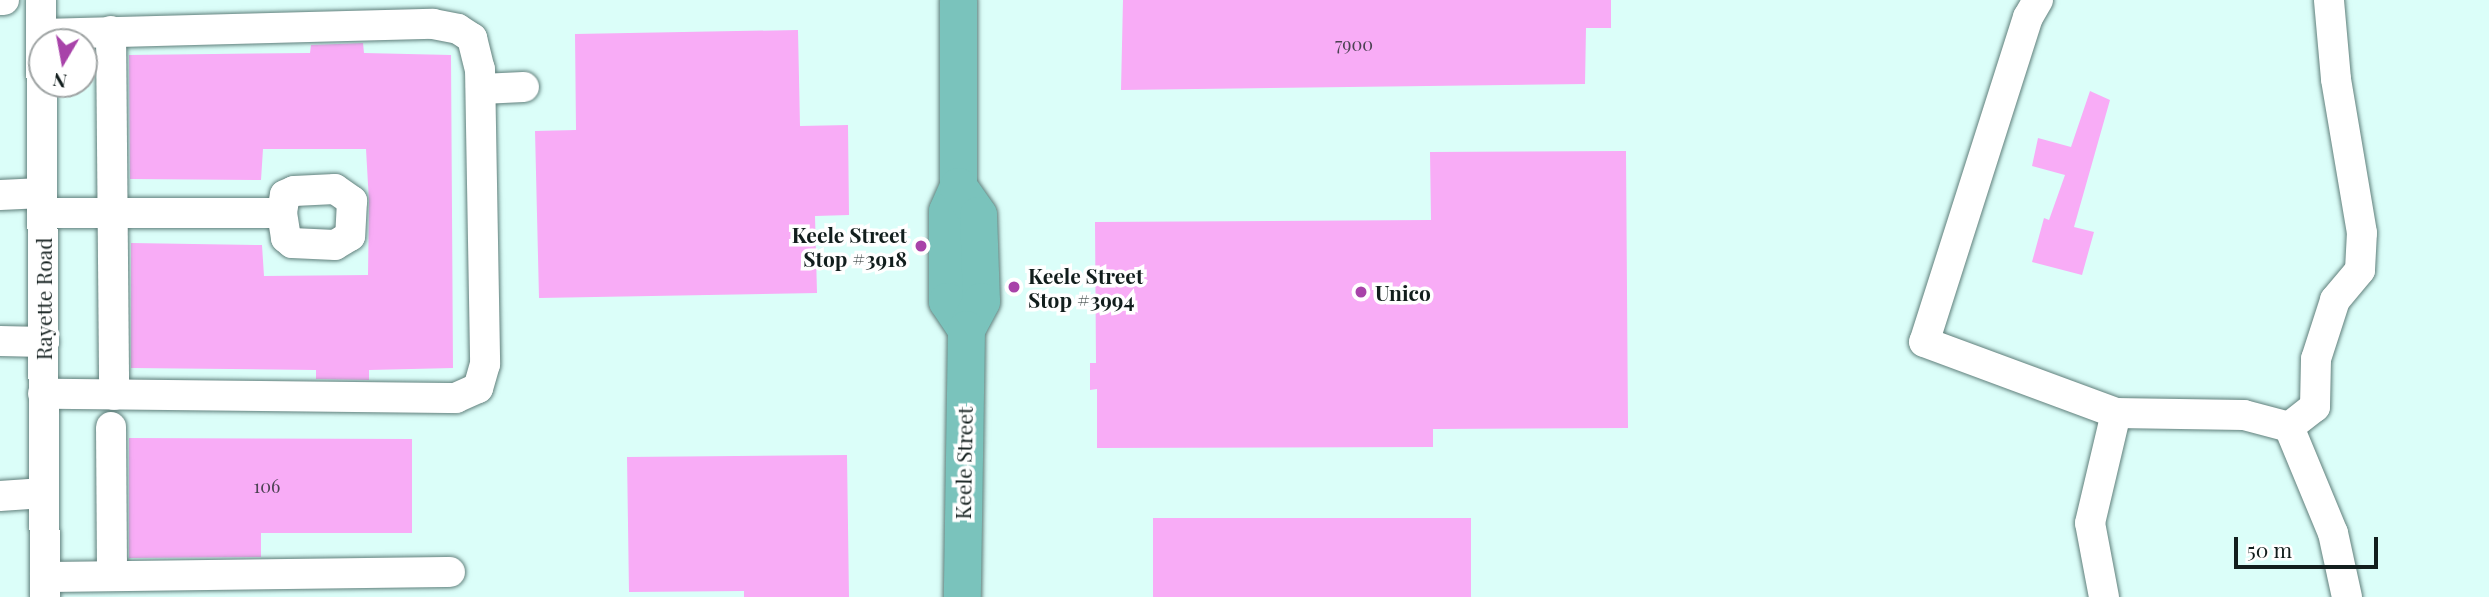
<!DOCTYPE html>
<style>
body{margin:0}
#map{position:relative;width:2489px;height:597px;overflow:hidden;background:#dbfef9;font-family:"Playfair Display",serif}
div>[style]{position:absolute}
.building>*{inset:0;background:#f8acf6;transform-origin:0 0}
.roads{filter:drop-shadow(0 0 2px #607f7b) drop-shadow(0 0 2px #607f7b)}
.minor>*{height:30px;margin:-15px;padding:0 15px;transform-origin:15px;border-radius:15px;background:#fff}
.major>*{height:37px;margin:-18.5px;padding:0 18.5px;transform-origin:18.5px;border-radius:18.5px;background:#7ac3bc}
.dots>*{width:19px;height:19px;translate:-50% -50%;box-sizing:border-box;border:4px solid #fff;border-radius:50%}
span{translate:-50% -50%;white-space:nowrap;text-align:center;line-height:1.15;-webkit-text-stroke:7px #fff;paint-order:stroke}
.number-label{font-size:18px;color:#4c4253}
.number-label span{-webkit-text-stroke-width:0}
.poi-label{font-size:21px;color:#121e1d;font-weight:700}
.right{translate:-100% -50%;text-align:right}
.left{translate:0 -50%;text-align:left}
.street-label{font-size:21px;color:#121e1d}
.north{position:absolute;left:28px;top:28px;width:70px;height:70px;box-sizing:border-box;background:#fff;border:2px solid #a0a5a5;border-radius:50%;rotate:190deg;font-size:19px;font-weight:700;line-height:28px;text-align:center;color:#121e1d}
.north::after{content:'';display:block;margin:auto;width:24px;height:32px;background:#a843a9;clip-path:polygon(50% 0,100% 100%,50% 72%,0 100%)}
.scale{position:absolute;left:2234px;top:537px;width:144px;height:32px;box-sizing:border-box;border:4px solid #121e1d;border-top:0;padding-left:9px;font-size:21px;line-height:24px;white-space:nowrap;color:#121e1d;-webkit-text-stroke:5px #fff;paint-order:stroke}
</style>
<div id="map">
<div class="building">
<i style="clip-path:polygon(1123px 0,1611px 0,1611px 28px,1586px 28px,1585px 84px,1121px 90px)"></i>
<i style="clip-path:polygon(798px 30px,800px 126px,848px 125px,849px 215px,815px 216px,817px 293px,539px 298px,535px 131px,576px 130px,575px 34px)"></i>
<i style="clip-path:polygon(363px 43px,364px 53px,451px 55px,453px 368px,369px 370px,369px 380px,316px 379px,316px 370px,131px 368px,131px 243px,262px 245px,264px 276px,368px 275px,369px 202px,366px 149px,263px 149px,261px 180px,130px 179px,129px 55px,310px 53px,311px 45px)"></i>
<i style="clip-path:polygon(2090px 91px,2110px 100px,2074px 227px,2094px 232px,2082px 275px,2032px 262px,2044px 218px,2049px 220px,2065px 175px,2032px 166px,2038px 138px,2071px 147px)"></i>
<i style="clip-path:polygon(1626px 151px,1628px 428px,1433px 429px,1433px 447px,1097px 448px,1097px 389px,1090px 390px,1090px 363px,1096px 363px,1095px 222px,1431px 220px,1430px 152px)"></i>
<i style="clip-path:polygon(129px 438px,412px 439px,412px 533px,261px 533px,261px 557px,129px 558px)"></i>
<i style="clip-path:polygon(847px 455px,849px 597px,744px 597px,744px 591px,629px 592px,627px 457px)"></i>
<i style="left:1153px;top:518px;width:318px;height:79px"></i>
</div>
<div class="roads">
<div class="minor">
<i style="left:0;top:0;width:4px"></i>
<i style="left:41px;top:0;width:597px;rotate:89.62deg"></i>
<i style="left:2038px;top:0;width:20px;rotate:120deg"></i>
<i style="left:2028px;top:17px;width:341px;rotate:107.7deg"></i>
<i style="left:1924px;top:342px;width:205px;rotate:20.3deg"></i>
<i style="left:2116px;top:413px;width:128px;rotate:0.9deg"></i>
<i style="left:2244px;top:415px;width:47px;rotate:14.9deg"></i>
<i style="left:2289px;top:427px;width:115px;rotate:67.5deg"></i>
<i style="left:2333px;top:533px;width:66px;rotate:77.7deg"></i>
<i style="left:111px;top:31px;width:364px;rotate:89.5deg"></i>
<i style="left:42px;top:34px;width:391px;rotate:-1.5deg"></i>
<i style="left:433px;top:24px;width:25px;rotate:11deg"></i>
<i style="left:458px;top:29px;width:17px;rotate:33deg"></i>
<i style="left:472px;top:38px;width:32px;rotate:76deg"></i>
<i style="left:480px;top:69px;width:295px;rotate:89deg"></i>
<i style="left:485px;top:364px;width:25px;rotate:106deg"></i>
<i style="left:478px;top:388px;width:24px;rotate:156deg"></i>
<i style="left:456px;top:398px;width:413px;rotate:-179.4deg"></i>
<i style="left:481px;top:89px;width:43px;rotate:-2.7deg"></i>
<i style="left:335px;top:189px;width:21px;rotate:35deg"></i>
<i style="left:352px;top:201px;width:35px;rotate:93deg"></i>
<i style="left:350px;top:236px;width:17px;rotate:149deg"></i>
<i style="left:335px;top:245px;width:43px;rotate:-177.3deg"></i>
<i style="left:292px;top:243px;width:8px;rotate:-140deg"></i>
<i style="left:286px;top:238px;width:25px;rotate:-99deg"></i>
<i style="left:282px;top:213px;width:18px;rotate:-81deg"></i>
<i style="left:285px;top:195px;width:10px;rotate:-24deg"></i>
<i style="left:294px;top:191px;width:41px;rotate:-2.8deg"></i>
<i style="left:0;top:195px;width:42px;rotate:-2.7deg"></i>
<i style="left:42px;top:213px;width:240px"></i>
<i style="left:0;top:341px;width:44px;rotate:1.3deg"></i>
<i style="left:111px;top:427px;width:149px;rotate:89.6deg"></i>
<i style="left:2289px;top:427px;width:33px;rotate:-38deg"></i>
<i style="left:2315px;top:407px;width:48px;rotate:-88.8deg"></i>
<i style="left:2316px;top:359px;width:62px;rotate:-72.1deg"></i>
<i style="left:2335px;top:300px;width:39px;rotate:-50deg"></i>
<i style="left:2360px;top:270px;width:37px;rotate:-87deg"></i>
<i style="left:2362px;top:233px;width:156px;rotate:-99.6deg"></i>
<i style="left:2336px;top:79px;width:79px;rotate:-95.1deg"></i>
<i style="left:0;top:496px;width:44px;rotate:-3.9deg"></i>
<i style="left:45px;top:577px;width:405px;rotate:-0.7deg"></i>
<i style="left:2104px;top:597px;width:75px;rotate:-100.7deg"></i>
<i style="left:2090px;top:523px;width:113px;rotate:-76.7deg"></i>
</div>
<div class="major">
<i style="left:958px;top:0;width:186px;rotate:90deg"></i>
<i style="left:958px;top:186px;width:27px;rotate:114deg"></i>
<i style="left:947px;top:211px;width:90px;rotate:90deg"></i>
<i style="left:947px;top:301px;width:34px;rotate:56deg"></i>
<i style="left:958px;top:186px;width:35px;rotate:55deg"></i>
<i style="left:978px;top:215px;width:86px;rotate:88deg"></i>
<i style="left:981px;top:301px;width:32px;rotate:118deg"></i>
<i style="left:966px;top:329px;width:268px;rotate:90.9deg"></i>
</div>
</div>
<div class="dots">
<i style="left:921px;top:246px;background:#a843a9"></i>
<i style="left:1014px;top:287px;background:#a843a9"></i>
<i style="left:1361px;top:292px;background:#a843a9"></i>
</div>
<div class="number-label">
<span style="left:1354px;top:44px">7900</span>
<span style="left:267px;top:486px">106</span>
</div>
<div class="poi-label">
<span class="right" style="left:907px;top:246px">Keele Street<br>Stop #3918</span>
<span class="left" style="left:1028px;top:287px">Keele Street<br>Stop #3994</span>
<span class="left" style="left:1375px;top:292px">Unico</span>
</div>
<div class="street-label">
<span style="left:43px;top:299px;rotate:-90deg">Rayette Road</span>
<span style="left:963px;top:463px;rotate:-89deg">Keele Street</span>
</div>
<div class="north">N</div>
<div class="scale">50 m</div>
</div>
